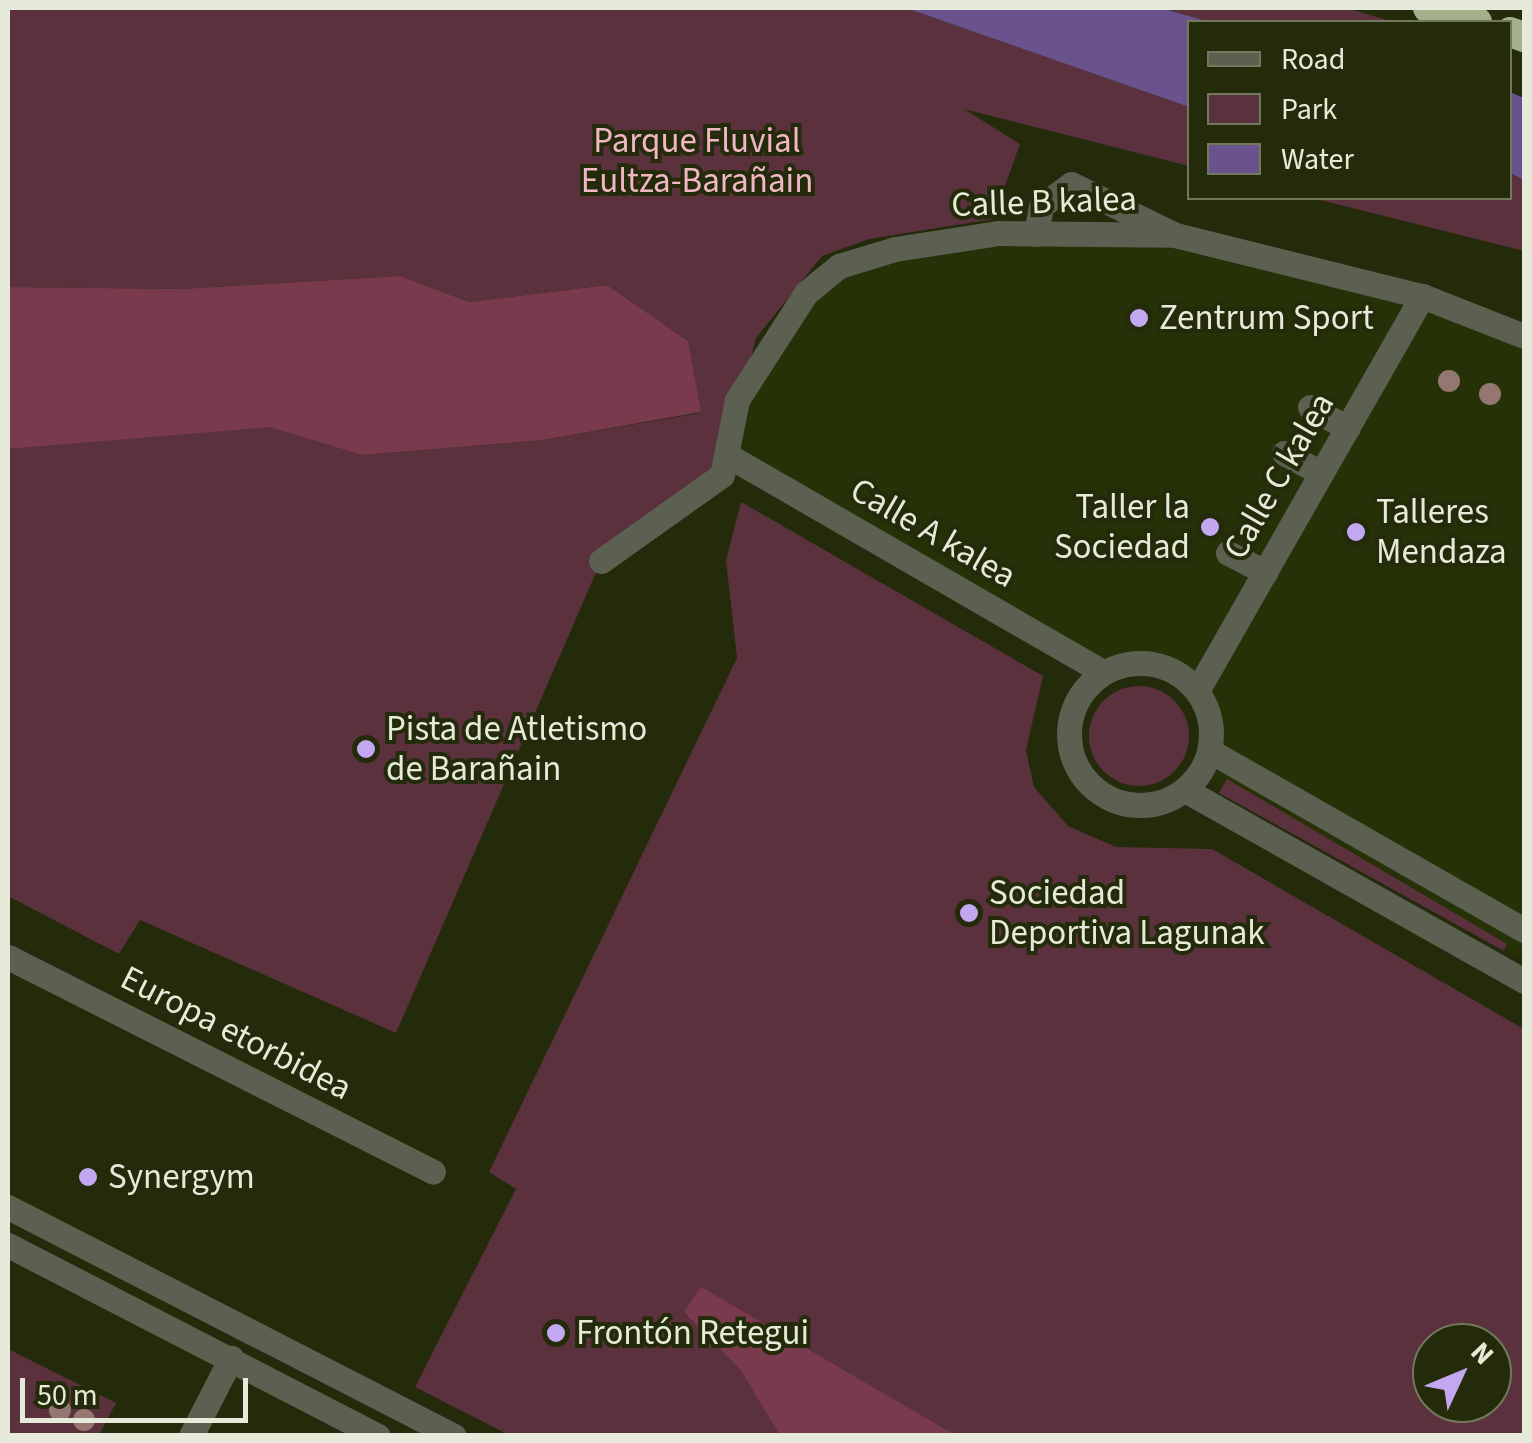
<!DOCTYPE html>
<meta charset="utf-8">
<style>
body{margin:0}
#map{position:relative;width:1532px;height:1443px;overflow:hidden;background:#232b0a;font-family:"Source Sans 3",sans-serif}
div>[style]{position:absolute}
.built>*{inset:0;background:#273108}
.green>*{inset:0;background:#5a313d}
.round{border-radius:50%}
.forest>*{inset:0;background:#7a3a4e}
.water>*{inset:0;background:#6a538c}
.minor>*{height:25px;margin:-12.5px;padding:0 12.5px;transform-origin:12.5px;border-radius:12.5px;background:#5b6051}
.minor>.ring{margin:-12.5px;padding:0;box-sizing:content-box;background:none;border:25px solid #5b6051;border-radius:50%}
.highway>*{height:30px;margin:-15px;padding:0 15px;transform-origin:15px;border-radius:15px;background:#a4b08b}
.trees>*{width:22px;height:22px;margin:-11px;border-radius:50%;background:#957771}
.dots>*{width:28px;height:28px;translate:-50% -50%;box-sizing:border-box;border:5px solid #232b0a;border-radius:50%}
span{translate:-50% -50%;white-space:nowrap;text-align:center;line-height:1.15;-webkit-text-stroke:8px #232b0a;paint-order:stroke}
.park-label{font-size:35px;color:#f3b6c5}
.street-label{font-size:35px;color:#e5ebd8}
.poi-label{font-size:35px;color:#e5ebd8}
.left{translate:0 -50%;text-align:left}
.right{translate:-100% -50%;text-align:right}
.frame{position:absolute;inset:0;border:10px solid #e5ebd8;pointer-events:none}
.legend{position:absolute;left:1187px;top:20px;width:325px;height:180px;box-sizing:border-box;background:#232b0a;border:2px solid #71785c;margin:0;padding:12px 18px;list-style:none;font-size:30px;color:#e5ebd8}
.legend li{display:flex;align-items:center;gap:20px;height:50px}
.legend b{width:50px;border:2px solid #71785c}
.north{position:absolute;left:1412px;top:1323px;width:100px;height:100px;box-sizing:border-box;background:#232b0a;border:2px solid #71785c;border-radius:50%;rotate:46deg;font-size:28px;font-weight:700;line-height:40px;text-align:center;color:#e5ebd8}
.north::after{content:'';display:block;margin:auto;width:35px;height:45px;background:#c4a7f1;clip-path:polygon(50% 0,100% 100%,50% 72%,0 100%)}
.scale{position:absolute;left:20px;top:1378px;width:228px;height:45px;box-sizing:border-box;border:5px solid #e5ebd8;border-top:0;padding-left:12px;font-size:30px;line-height:35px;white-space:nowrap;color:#e5ebd8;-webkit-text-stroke:8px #232b0a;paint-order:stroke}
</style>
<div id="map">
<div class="built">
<i style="clip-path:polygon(1175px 235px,1524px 336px,1524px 959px,1200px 774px,1210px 722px,1163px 666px,1103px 672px,727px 455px,737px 400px,806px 293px,895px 249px)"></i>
</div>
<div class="green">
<i style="clip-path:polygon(8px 8px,906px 8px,1189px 107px,1189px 166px,964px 109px,1020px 144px,993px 219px,869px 239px,822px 256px,756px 338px,727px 455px,601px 561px,396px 1033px,140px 920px,119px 954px,8px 896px,8px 449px,270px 426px,362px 455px,543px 440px,700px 413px,688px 341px,607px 285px,469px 302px,400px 276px,182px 289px,8px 287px)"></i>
<i style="clip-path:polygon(1161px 8px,1346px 8px,1394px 22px,1210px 22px)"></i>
<i style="clip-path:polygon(1510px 173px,1524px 180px,1524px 251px,1312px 198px,1510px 198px)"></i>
<i style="clip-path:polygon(evenodd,741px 502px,1043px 676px,1026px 750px,1034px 787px,1068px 826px,1116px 847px,1212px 849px,1524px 1029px,1524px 1435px,511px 1436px,415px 1387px,516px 1189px,489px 1172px,737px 658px,726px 560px,741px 502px,1432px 1343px,1492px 1343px,1492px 1403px,1432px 1403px,1432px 1343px)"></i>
<i class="round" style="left:1089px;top:686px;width:100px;height:100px"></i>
<i style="clip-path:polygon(1227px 779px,1507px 944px,1504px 951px,1219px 793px)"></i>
<i style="clip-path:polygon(8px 1349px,116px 1403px,99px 1435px,8px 1435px)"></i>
</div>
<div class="forest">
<i style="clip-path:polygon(400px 276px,469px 302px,607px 285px,688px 341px,701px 412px,543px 440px,362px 455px,270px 427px,8px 449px,8px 287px,182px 289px)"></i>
<i style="clip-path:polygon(701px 1287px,955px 1435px,780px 1435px,740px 1369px,684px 1312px)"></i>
</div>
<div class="water">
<i style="clip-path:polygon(906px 8px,1161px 8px,1210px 22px,1190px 22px,1189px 107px)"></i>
<i style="clip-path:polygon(1510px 92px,1524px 98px,1524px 180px,1510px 173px)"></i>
</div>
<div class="minor">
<i style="left:1036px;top:234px;width:28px;rotate:-80deg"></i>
<i style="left:1041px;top:206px;width:37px;rotate:-36deg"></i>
<i style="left:1071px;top:184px;width:116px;rotate:26.1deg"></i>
<i style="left:1310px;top:407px;width:43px;rotate:29.6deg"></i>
<i style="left:1284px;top:453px;width:42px;rotate:28.4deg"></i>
<i style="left:727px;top:455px;width:434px;rotate:30deg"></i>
<i style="left:1228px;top:553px;width:42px;rotate:27.2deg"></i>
<i style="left:601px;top:561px;width:148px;rotate:-35.4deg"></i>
<i style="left:722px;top:475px;width:76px;rotate:-78.7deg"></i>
<i style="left:737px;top:400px;width:127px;rotate:-57.2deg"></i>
<i style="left:806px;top:293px;width:43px;rotate:-39.3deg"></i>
<i style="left:839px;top:266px;width:59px;rotate:-16.9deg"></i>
<i style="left:895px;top:249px;width:104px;rotate:-8.8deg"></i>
<i style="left:998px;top:233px;width:177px;rotate:0.6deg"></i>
<i style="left:1175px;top:235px;width:254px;rotate:13.9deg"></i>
<i style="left:1422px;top:296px;width:110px;rotate:21.4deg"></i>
<i class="ring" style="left:1069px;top:663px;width:117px;height:117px"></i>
<i style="left:1197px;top:691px;width:455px;rotate:-60.3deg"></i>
<i style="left:1210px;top:751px;width:361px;rotate:29.7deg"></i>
<i style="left:1185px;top:790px;width:389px;rotate:29.4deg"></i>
<i style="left:8px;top:957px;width:476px;rotate:26.8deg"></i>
<i style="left:8px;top:1207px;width:501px;rotate:27.18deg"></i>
<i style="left:8px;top:1245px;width:416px;rotate:27.3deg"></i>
<i style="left:191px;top:1436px;width:88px;rotate:-62.9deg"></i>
</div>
<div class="highway">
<i style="left:1428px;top:8px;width:51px;rotate:15.9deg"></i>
<i style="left:1510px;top:32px;width:15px;rotate:20deg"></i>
</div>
<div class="trees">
<i style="left:1449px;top:381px"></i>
<i style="left:1490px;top:394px"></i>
<i style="left:60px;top:1410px"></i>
<i style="left:84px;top:1420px"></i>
</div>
<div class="dots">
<i style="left:1139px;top:318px;background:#c4a7f1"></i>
<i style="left:1210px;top:527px;background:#c4a7f1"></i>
<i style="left:1356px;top:532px;background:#c4a7f1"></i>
<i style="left:366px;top:749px;background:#c4a7f1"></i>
<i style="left:969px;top:913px;background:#c4a7f1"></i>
<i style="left:88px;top:1177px;background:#c4a7f1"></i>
<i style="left:556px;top:1333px;background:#c4a7f1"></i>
</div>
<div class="park-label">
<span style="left:697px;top:161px">Parque Fluvial<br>Eultza-Barañain</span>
</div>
<div class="street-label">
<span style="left:1044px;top:202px;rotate:-2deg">Calle B kalea</span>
<span style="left:1279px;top:476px;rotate:-60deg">Calle C kalea</span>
<span style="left:933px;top:533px;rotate:30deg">Calle A kalea</span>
<span style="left:236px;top:1033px;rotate:27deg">Europa etorbidea</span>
</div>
<div class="poi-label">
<span class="left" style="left:1159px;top:318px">Zentrum Sport</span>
<span class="right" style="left:1190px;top:527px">Taller la<br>Sociedad</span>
<span class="left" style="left:1376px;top:532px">Talleres<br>Mendaza</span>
<span class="left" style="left:386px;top:749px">Pista de Atletismo<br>de Barañain</span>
<span class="left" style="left:989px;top:913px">Sociedad<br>Deportiva Lagunak</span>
<span class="left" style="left:108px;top:1177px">Synergym</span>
<span class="left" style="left:576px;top:1333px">Frontón Retegui</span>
</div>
<div class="frame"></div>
<ul class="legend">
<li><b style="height:12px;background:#5b6051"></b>Road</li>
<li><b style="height:28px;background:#5a313d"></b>Park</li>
<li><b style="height:28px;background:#6a538c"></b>Water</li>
</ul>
<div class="north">N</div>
<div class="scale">50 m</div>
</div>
